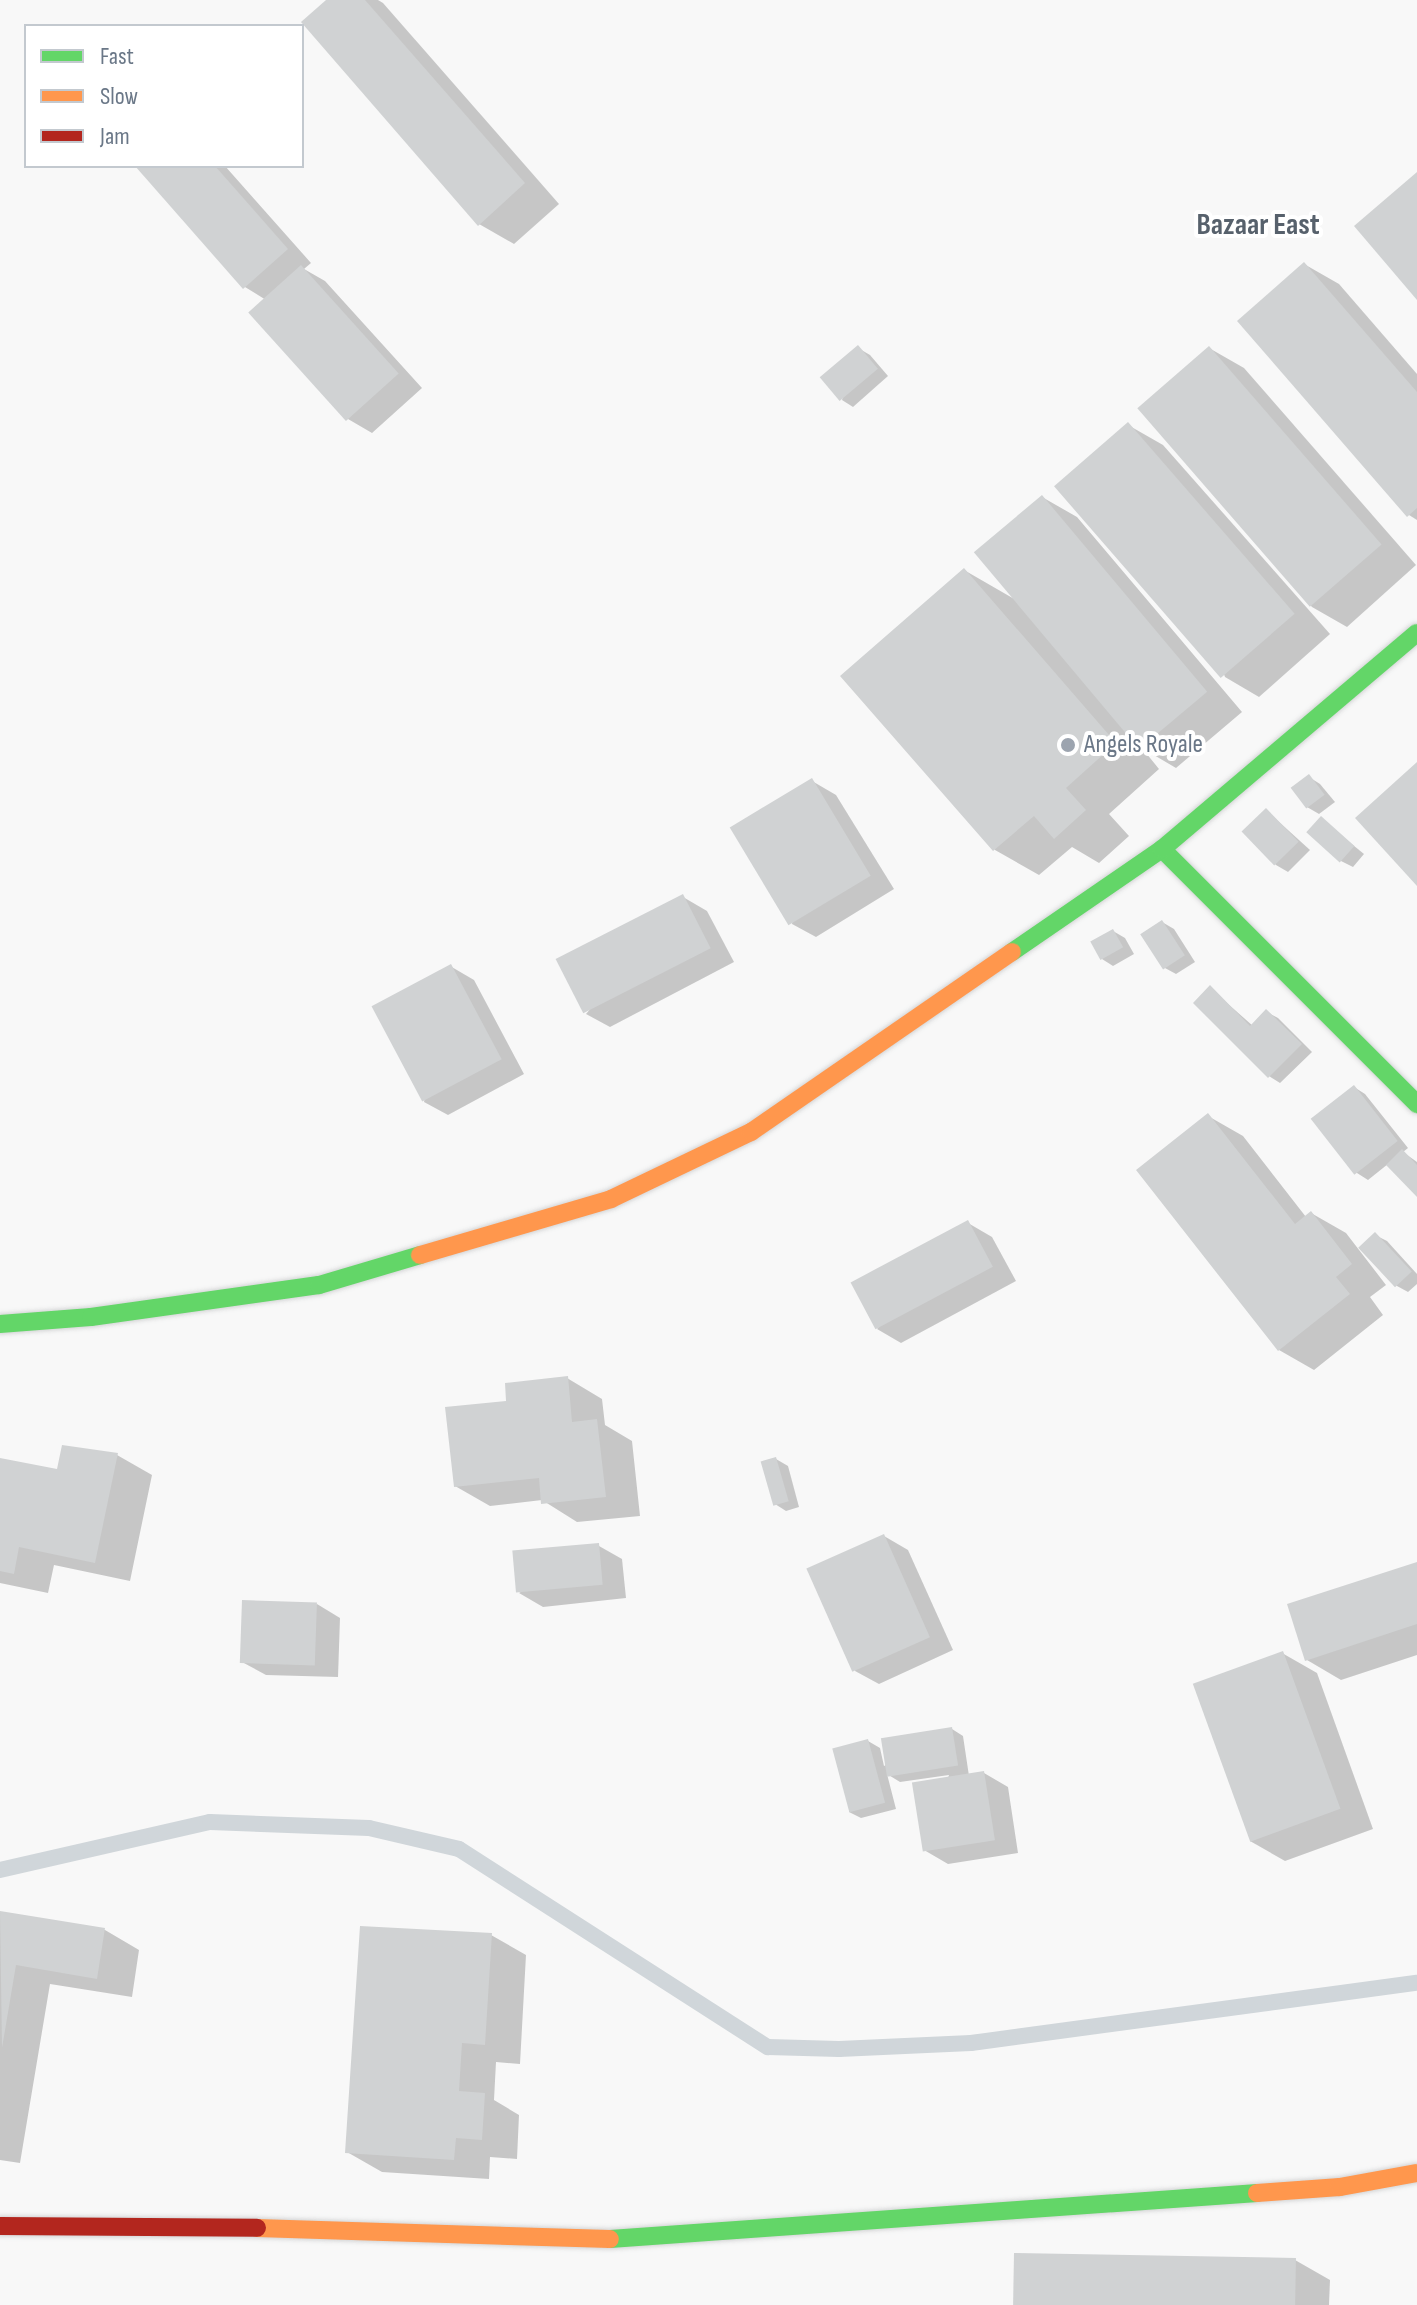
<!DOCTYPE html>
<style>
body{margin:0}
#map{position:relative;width:1417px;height:2305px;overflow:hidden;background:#f8f8f8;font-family:"Sofia Sans Condensed",sans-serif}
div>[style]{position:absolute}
.shadow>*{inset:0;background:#0003}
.stream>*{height:16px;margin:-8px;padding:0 8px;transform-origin:8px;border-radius:8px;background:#d0d6da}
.building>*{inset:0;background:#d0d2d3;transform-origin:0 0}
.roads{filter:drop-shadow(0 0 2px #d4d5d6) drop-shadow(0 0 2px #d4d5d6)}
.fast>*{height:18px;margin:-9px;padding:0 9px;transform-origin:9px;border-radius:9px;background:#63d668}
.slow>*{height:18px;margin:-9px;padding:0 9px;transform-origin:9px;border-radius:9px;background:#ff974d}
.jam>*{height:18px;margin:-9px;padding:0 9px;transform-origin:9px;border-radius:9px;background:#b3261e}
.dots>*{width:22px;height:22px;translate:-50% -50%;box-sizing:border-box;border:4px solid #fff;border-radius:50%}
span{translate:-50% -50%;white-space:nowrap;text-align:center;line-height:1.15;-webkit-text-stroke:8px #fff;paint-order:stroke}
.poi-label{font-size:26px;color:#6a7787}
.left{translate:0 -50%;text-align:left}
.quarter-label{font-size:30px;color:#57616c;font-weight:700}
.legend{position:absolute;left:24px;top:24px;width:280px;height:144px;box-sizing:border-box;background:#fff;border:2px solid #c3c9cf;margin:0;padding:10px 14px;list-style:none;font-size:24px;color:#6a7787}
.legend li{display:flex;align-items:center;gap:16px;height:40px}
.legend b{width:40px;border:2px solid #c3c9cf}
</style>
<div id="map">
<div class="shadow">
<i style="clip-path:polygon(329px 0,378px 0,383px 3px,559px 204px,514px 244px,479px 224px)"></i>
<i style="clip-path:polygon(138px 166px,225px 166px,311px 263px,304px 269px,325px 281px,422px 388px,372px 433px,348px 419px,266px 300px,245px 287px)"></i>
<i style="clip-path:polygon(1304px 264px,1339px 284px,1417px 374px,1417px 520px,1409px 515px)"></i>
<i style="clip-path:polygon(858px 348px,870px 355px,888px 376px,853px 407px,842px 400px)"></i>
<i style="clip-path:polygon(1209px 348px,1244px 368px,1416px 565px,1347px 627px,1312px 607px,1140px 409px)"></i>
<i style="clip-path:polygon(1128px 425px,1163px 445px,1330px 634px,1259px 697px,1225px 677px)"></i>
<i style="clip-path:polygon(1042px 497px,1077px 517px,1242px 712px,1176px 768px,1142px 748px,1159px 769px,1109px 814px,1129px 836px,1099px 863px,1072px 847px,1039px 875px,995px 850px,843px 676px,964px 570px,1016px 600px)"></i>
<i style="clip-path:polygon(1309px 777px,1320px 784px,1335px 802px,1319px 814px,1307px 807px)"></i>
<i style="clip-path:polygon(812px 781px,836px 795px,894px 889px,816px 937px,792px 924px)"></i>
<i style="clip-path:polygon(1266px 810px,1310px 850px,1288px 872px,1276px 865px,1244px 831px)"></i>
<i style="clip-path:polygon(1321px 819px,1364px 854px,1353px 867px,1341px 861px)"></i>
<i style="clip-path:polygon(683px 897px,707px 911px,734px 962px,610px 1027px,586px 1014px)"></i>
<i style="clip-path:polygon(1162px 922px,1174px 929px,1195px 962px,1176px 974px,1165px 968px)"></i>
<i style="clip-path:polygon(1113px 931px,1125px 938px,1134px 954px,1113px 966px,1102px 959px)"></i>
<i style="clip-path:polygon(450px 966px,474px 980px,524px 1074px,448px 1115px,424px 1102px)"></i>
<i style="clip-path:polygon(1210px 988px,1253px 1026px,1267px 1012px,1278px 1018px,1312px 1052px,1280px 1083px,1269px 1076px)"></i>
<i style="clip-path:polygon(1354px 1087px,1365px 1094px,1408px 1148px,1403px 1152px,1417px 1162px,1417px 1194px,1388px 1164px,1368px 1180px,1357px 1173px)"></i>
<i style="clip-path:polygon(1208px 1116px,1243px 1136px,1306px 1217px,1311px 1213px,1346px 1233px,1386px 1285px,1370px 1297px,1383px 1315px,1314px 1370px,1279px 1350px)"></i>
<i style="clip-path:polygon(968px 1223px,992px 1237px,1016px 1281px,901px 1343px,877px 1329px)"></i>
<i style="clip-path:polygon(1375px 1235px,1387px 1241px,1417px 1274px,1417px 1284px,1408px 1292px,1397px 1286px,1361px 1248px)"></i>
<i style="clip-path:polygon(567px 1378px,602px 1399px,605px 1425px,632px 1441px,640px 1516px,577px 1522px,542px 1500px,490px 1506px,455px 1486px,509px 1402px)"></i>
<i style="clip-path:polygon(117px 1455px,152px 1475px,130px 1581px,54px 1565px,48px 1593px,0 1583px,0 1460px,59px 1471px)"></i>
<i style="clip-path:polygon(776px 1459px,788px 1466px,799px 1507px,786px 1511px,775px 1504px)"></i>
<i style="clip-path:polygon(884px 1536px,908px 1550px,953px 1650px,879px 1684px,855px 1671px)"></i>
<i style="clip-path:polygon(599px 1546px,622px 1559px,626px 1598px,543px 1607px,519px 1593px)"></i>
<i style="clip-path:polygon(1417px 1564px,1417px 1655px,1341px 1680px,1307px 1660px)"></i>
<i style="clip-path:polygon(317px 1604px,340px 1618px,338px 1677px,266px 1675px,242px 1662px)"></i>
<i style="clip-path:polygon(1282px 1653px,1317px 1673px,1373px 1829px,1285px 1861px,1250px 1841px)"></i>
<i style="clip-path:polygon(952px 1729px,963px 1736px,969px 1776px,984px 1773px,1008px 1787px,1018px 1853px,948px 1864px,924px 1850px,949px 1775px,900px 1782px,887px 1774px,896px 1809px,861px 1818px,849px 1812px,868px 1741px,880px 1748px,884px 1766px)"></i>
<i style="clip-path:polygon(0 1913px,105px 1930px,139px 1950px,132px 1997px,50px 1984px,20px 2163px,0 2160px)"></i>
<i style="clip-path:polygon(491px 1935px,526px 1955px,520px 2064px,496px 2062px,494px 2100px,519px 2115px,517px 2159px,490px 2157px,489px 2179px,382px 2172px,347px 2152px)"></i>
<i style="clip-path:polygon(1295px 2260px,1330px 2280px,1329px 2305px,1015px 2305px)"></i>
</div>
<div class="stream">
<i style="left:0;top:1870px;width:215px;rotate:-12.9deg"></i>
<i style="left:210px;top:1822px;width:159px;rotate:2.2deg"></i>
<i style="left:369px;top:1828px;width:92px;rotate:13.1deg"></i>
<i style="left:459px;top:1849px;width:367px;rotate:32.7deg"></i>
<i style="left:768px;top:2047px;width:71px;rotate:1.6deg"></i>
<i style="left:839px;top:2049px;width:132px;rotate:-2.6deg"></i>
<i style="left:971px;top:2043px;width:450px;rotate:-7.7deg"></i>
</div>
<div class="building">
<i style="clip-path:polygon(326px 0,365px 0,525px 183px,478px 226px,301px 22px)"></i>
<i style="clip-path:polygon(135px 166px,215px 166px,288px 249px,243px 289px)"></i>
<i style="clip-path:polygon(1417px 172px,1417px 300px,1354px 226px)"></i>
<i style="clip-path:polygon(1304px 262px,1417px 392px,1417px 508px,1407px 517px,1237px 321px)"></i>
<i style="left:301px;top:265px;width:146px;height:71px;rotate:48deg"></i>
<i style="left:858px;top:345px;width:31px;height:50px;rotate:50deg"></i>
<i style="left:1209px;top:346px;width:263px;height:95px;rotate:49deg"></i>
<i style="left:1128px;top:422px;width:254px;height:98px;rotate:49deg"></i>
<i style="left:1042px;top:495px;width:257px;height:89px;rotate:50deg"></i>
<i style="clip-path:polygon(964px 568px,1116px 743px,1066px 788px,1086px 810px,1054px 839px,1034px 816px,993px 851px,840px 676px)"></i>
<i style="clip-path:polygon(1417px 762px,1417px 886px,1355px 818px)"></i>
<i style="left:1309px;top:774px;width:26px;height:23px;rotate:53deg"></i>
<i style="left:812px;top:778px;width:114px;height:96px;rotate:59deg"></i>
<i style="left:1266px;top:808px;width:47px;height:34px;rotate:46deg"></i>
<i style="left:1321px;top:816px;width:45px;height:22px;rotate:42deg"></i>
<i style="left:683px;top:894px;width:61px;height:143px;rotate:63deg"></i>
<i style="left:1162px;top:920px;width:42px;height:26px;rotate:57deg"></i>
<i style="left:1113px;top:929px;width:21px;height:26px;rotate:61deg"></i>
<i style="left:451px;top:964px;width:108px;height:90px;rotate:62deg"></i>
<i style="clip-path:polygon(1210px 985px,1250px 1026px,1266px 1009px,1302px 1044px,1268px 1078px,1193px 1003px)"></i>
<i style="left:1354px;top:1085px;width:71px;height:55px;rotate:52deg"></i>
<i style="clip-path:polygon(1208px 1113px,1295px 1224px,1311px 1211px,1352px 1264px,1336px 1277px,1350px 1294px,1278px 1351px,1136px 1170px)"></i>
<i style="clip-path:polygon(1402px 1149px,1417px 1165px,1417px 1197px,1386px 1165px)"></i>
<i style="left:968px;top:1220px;width:53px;height:133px;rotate:62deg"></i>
<i style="left:1375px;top:1232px;width:54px;height:23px;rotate:47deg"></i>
<i style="clip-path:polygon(568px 1376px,572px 1422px,597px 1419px,606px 1497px,541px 1504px,539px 1478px,454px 1487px,445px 1407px,506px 1401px,505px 1383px)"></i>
<i style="clip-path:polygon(62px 1445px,118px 1453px,95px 1563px,19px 1547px,14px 1574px,0 1571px,0 1458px,57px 1469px)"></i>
<i style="left:776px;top:1457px;width:46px;height:16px;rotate:74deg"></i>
<i style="left:884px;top:1534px;width:113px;height:85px;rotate:66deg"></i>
<i style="left:599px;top:1543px;width:42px;height:87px;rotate:85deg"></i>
<i style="clip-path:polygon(1417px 1562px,1417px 1624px,1305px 1661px,1287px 1604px)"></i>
<i style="left:242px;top:1600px;width:75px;height:63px;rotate:2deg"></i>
<i style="left:1283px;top:1651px;width:168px;height:96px;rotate:70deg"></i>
<i style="left:952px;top:1727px;width:39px;height:72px;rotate:81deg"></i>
<i style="left:868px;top:1739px;width:66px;height:37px;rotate:75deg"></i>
<i style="left:984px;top:1771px;width:70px;height:73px;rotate:81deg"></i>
<i style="clip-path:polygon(0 1911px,105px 1928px,97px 1979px,16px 1965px,2px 2048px)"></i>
<i style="clip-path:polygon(360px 1926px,492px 1933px,485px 2045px,462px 2043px,459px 2091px,485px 2093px,482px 2140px,456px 2138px,454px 2160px,345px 2153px)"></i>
<i style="left:1014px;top:2253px;width:282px;height:52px;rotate:1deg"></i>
</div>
<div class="roads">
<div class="fast">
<i style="left:1162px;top:849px;width:361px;rotate:45deg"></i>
<i style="left:1012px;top:952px;width:182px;rotate:-34.5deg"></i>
<i style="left:1162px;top:849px;width:334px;rotate:-40.3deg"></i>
<i style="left:0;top:1324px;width:91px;rotate:-4.4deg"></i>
<i style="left:91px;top:1317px;width:230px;rotate:-8deg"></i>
<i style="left:319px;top:1285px;width:105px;rotate:-16.5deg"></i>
<i style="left:610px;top:2239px;width:649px;rotate:-4.07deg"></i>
</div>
<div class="slow">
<i style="left:420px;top:1255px;width:199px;rotate:-16.3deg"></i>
<i style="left:611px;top:1199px;width:155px;rotate:-25.6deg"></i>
<i style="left:751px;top:1132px;width:317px;rotate:-34.6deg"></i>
<i style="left:1257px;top:2193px;width:83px;rotate:-4.1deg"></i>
<i style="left:1340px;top:2187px;width:78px;rotate:-10.3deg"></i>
<i style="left:257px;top:2228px;width:353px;rotate:1.8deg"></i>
</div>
<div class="jam">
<i style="left:0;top:2226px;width:257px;rotate:0.4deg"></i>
</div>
</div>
<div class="dots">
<i style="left:1068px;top:745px;background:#9ca4af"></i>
</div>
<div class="poi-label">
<span class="left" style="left:1084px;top:745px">Angels Royale</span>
</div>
<div class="quarter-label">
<span style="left:1258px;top:225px">Bazaar East</span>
</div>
<ul class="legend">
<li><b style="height:10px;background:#63d668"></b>Fast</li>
<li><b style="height:10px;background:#ff974d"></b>Slow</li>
<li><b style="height:10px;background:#b3261e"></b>Jam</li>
</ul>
</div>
